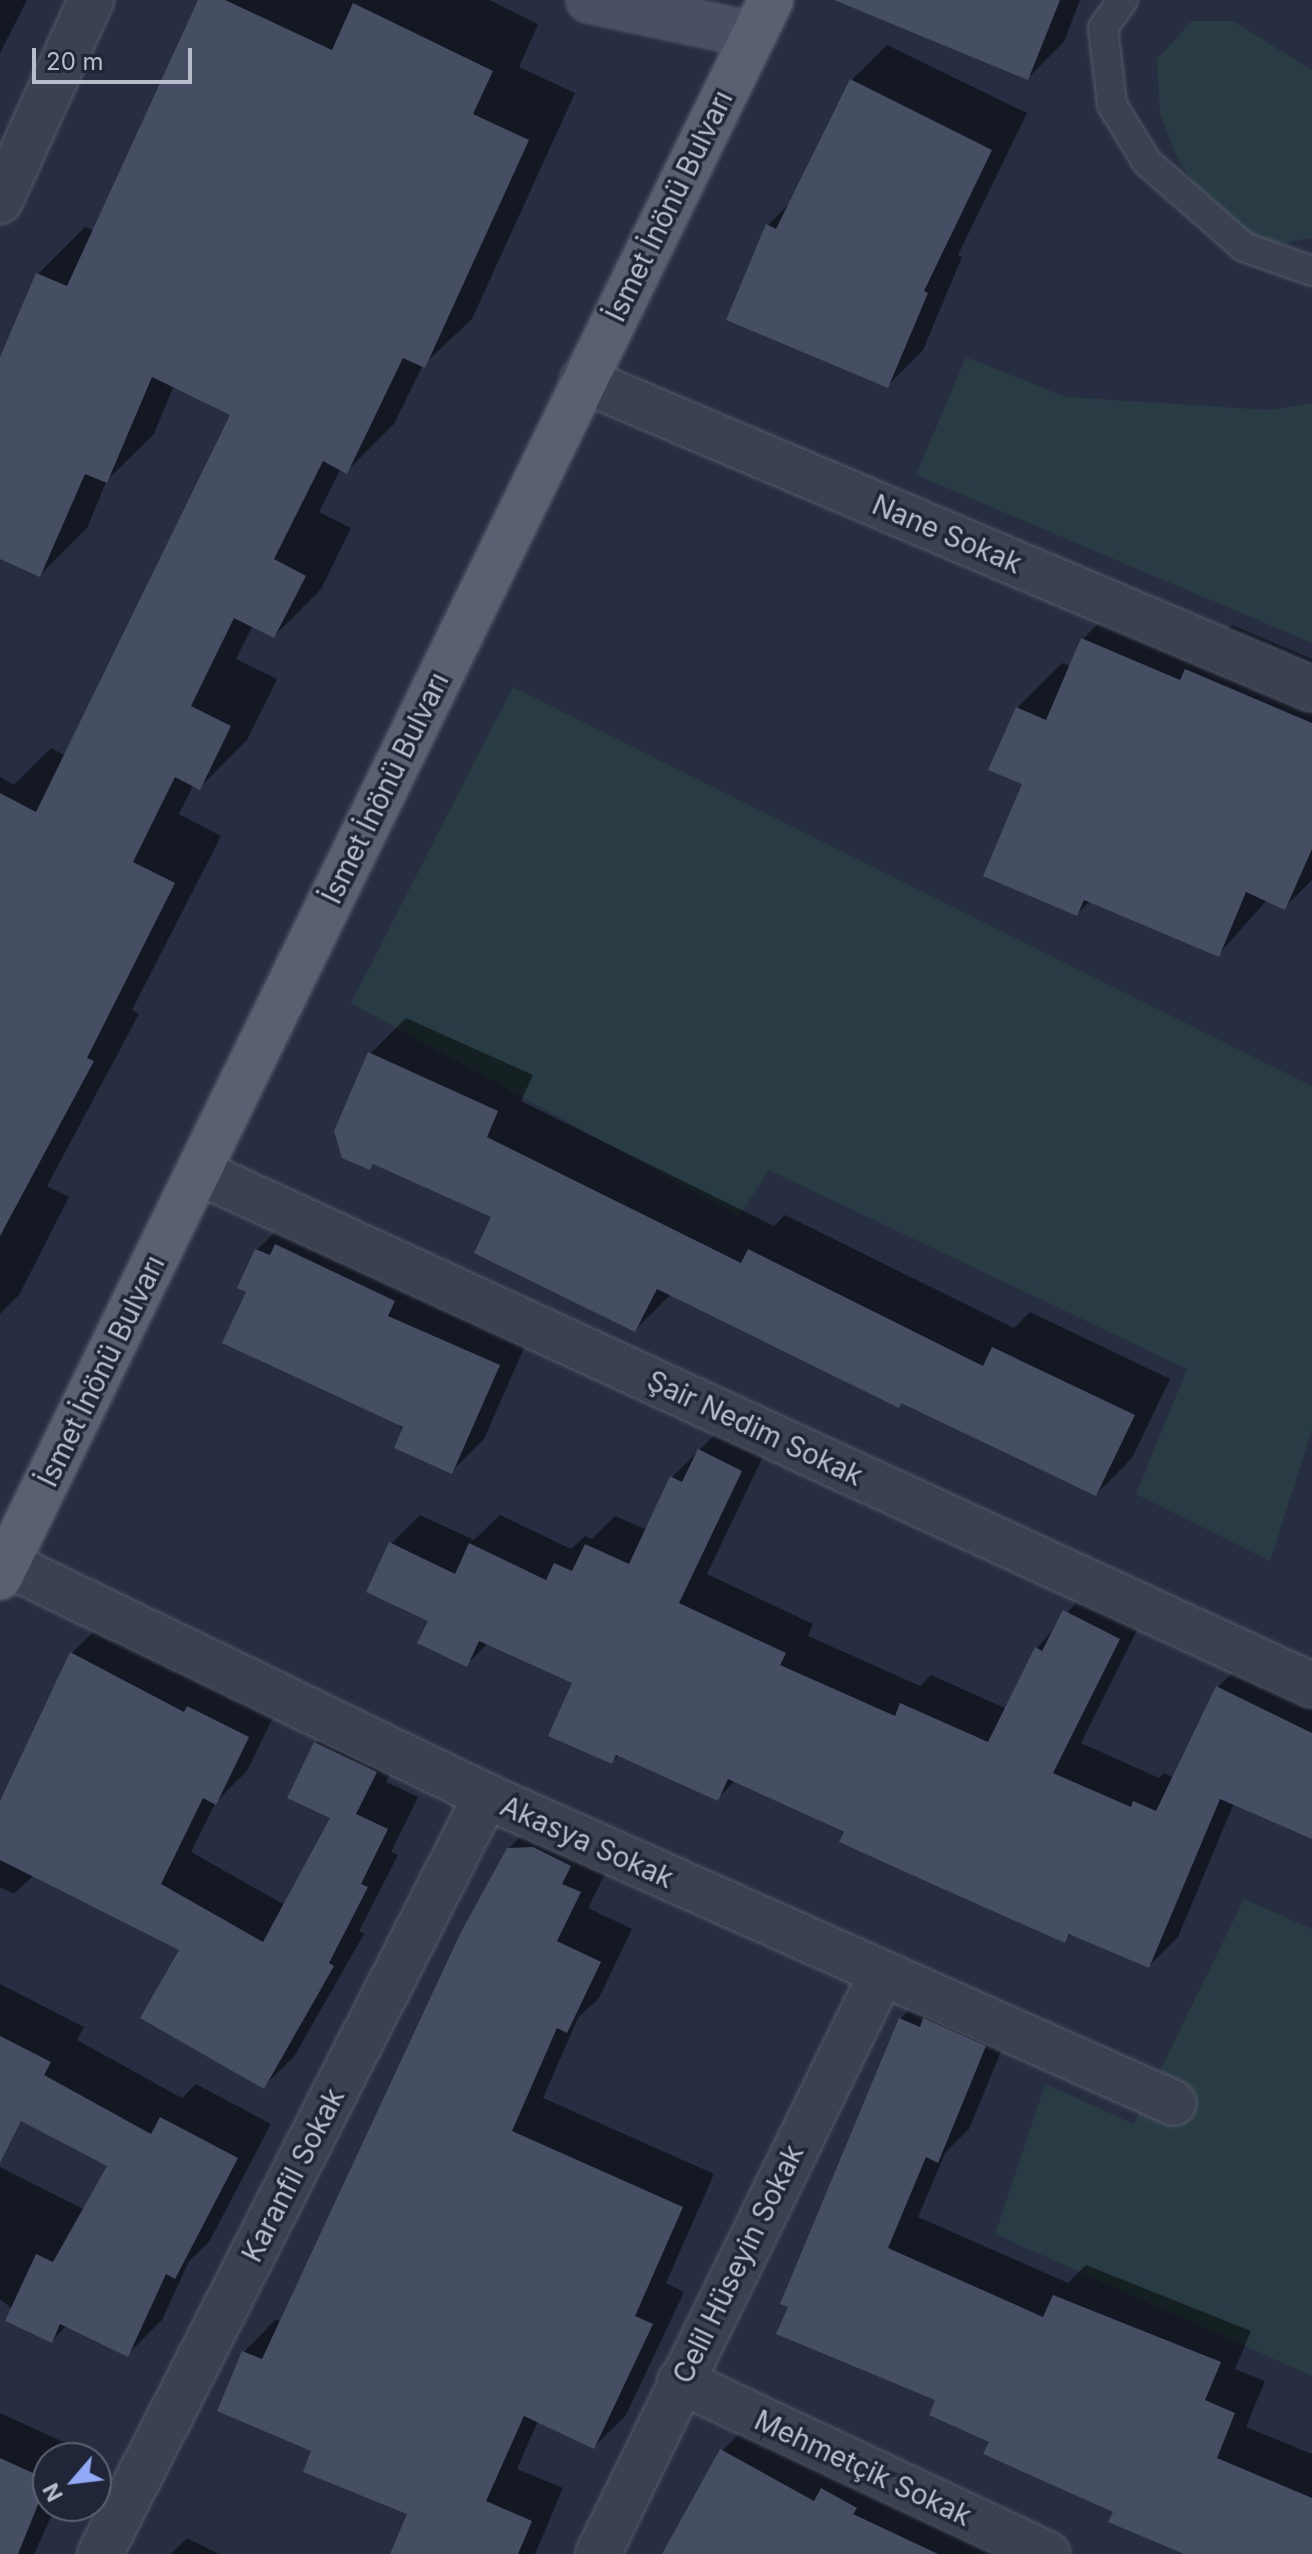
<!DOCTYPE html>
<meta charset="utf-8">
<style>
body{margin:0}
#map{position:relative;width:1312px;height:2554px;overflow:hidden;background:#272e42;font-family:Inter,sans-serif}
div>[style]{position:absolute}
.green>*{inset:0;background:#293c43}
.shadow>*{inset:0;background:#0007}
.building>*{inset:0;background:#464e64}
.roads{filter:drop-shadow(0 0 2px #565c6c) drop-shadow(0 0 2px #565c6c)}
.lane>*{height:28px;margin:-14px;padding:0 14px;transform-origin:14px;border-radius:14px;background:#3b4151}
.street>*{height:44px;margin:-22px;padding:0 22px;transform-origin:22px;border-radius:22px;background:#3b4151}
.secondary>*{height:44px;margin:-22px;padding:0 22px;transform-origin:22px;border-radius:22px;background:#494f64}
.primary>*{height:44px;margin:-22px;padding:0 22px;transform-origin:22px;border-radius:22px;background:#596071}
span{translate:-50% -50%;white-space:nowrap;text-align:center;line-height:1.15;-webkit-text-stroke:7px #202637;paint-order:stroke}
.street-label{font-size:28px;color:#b8bdcb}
.north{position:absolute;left:32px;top:2442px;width:80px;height:80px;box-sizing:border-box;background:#202637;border:2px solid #5d6272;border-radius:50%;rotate:242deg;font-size:22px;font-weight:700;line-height:32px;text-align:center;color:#b8bdcb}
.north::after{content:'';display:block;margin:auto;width:28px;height:36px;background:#92a9f7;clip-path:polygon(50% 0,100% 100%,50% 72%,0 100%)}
.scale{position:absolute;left:32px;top:48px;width:160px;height:36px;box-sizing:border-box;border:4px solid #b8bdcb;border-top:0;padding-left:10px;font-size:24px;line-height:28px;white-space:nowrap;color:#b8bdcb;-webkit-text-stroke:6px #202637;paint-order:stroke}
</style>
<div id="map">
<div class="green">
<i style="clip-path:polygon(1192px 21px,1233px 21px,1312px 70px,1312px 238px,1264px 246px,1209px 204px,1179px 162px,1160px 114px,1157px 59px)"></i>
<i style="clip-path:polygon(966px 357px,1066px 397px,1269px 410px,1312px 403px,1312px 643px,916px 475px)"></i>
<i style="clip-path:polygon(513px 687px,1312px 1086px,1312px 1430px,1270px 1561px,1136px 1494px,1187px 1369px,769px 1170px,739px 1216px,351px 1003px)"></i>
<i style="clip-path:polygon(1244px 1899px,1312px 1929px,1312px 2376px,995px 2234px,1045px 2084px,1134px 2124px)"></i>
</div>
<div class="shadow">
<i style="clip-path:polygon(0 0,27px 0,0 53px)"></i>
<i style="clip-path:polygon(200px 0,489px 0,538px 24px,519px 67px,575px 93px,472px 319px,423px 365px,394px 424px,347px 471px,341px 468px,319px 512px,351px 528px,321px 589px,274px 636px,253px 625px,236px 659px,277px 679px,247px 740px,200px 787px,194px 784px,179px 814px,221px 836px,132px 1010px,139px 1014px,47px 1186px,69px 1197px,19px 1295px,0 1314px,0 777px,14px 785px,51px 748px,66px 756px,233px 415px,174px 385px,154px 434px,107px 480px,87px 528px,40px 575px,0 557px,0 362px,38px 274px,85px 227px,95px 231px)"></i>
<i style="clip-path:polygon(918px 0,1080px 0,1064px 42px,1028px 78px)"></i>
<i style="clip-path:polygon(887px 45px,1027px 113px,958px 255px,962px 257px,923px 350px,887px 386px,768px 225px,792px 201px,852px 80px)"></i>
<i style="clip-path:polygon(1127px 594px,1223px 634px,1232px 625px,1312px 659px,1312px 880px,1285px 907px,1267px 900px,1218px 955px,1090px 901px,1077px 914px,1025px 783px,1017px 708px,1062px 663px,1071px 667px,1083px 639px)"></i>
<i style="clip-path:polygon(406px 1018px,533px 1075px,521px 1101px,774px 1226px,785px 1215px,1014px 1328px,1030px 1312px,1170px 1379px,1132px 1458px,1096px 1494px,671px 1294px,635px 1330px,494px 1216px,375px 1163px,370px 1168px,370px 1054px)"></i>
<i style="clip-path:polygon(289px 1218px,531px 1332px,484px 1439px,451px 1472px,248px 1291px,257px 1250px)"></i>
<i style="clip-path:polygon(729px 1421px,770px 1442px,707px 1574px,813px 1624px,808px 1636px,920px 1686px,931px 1675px,1007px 1709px,1037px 1648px,1094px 1582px,1147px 1610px,1081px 1743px,1159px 1778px,1164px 1773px,1174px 1778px,1218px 1687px,1247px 1658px,1312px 1690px,1312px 1837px,1234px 1803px,1178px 1937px,1149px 1966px,1072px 1933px,1065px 1941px,736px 1780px,717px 1799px,619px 1755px,612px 1762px,575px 1682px,488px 1643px,467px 1664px,430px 1620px,391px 1544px,420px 1515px,474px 1540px,500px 1515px,571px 1549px,585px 1536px,592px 1539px,615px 1516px,647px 1530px,672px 1477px)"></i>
<i style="clip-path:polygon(103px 1622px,279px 1705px,247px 1771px,216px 1802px,191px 1852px,285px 1905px,332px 1818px,316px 1744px,347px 1712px,407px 1740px,386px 1782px,418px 1797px,391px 1852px,398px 1855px,359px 1931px,364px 1934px,295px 2055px,264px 2086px,182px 1949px,34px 1875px,14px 1894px,0 1887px,0 1803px,72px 1653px)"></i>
<i style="clip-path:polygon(541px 1816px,612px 1860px,588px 1908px,632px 1929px,599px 1998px,578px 2018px,543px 2098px,714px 2174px,666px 2283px,684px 2292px,626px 2415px,594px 2447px,538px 2421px,517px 2469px,563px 2488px,535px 2554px,392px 2554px,473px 2360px,314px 2449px,244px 2352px,276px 2319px,282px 2322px,508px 1849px)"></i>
<i style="clip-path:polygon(0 1984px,84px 2027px,77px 2040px,182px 2098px,196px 2084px,271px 2124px,209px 2242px,189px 2261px,162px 2320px,128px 2354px,67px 2325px,52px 2341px,0 2299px,0 2167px,85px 2210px,109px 2165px,19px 2118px,0 2155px)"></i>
<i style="clip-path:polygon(932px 1988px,1016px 2015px,969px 2129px,945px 2153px,918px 2217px,1068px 2283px,1086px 2265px,1251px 2331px,1235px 2369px,1265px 2381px,1246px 2427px,1312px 2454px,1312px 2554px,1192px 2554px,991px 2441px,938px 2399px,779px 2333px,900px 2019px)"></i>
<i style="clip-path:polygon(0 2413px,81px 2450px,77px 2458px,48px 2458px,48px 2506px,56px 2506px,34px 2554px,0 2554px)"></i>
<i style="clip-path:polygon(755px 2418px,1043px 2554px,668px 2554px,722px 2451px)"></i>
<i style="clip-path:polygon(187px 2538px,219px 2554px,171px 2554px)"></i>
</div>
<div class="building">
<i style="clip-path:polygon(198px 0,225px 0,332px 50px,353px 3px,493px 71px,473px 114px,529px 140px,425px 368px,403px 358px,347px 474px,323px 461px,274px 559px,306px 576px,274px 638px,234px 618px,191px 706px,231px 726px,200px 790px,175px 777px,133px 862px,175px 883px,87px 1058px,94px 1061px,0 1236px,0 793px,36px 812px,230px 415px,152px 377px,107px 483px,85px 474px,40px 577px,0 559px,0 357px,36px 273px,67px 286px)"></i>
<i style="clip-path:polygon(834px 0,1060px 0,1028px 80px)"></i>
<i style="clip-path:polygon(850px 79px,992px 150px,924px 291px,928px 293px,888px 388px,726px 320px,766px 224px,776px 229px)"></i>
<i style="clip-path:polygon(1081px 638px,1180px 680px,1185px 669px,1312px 723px,1312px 849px,1285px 910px,1246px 892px,1219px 957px,1084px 900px,1077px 916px,983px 876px,1022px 784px,988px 770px,1016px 707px,1046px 720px)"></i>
<i style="clip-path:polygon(368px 1052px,498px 1111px,487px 1137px,741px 1263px,748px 1249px,983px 1366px,992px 1347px,1135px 1415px,1096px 1496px,901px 1403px,899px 1408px,657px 1289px,635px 1332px,474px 1253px,491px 1217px,373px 1164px,370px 1170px,342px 1158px,334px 1131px)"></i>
<i style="clip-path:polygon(275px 1244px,395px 1301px,388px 1316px,500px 1365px,452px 1474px,394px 1448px,403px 1427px,222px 1343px,246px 1292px,237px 1288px,255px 1249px,270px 1255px)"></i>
<i style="clip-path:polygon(698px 1449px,742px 1471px,679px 1603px,786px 1653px,780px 1665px,895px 1716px,900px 1703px,988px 1742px,1035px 1647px,1042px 1651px,1063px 1610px,1120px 1639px,1053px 1773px,1131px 1807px,1133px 1801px,1156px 1811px,1216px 1686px,1312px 1733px,1312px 1839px,1220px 1799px,1149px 1968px,1069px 1934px,1065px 1943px,941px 1888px,839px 1842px,844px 1832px,728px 1779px,718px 1801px,616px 1755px,612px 1764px,548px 1736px,572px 1683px,479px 1641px,467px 1667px,417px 1643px,428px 1621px,366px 1592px,389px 1542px,455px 1574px,469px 1543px,546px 1580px,554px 1563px,572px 1571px,585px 1544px,629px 1564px,670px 1476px,682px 1482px)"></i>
<i style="clip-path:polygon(70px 1652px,184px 1712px,187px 1706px,249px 1737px,216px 1805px,203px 1798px,161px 1884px,263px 1942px,330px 1818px,287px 1798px,314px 1742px,377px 1772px,356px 1814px,388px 1829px,361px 1884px,368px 1887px,329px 1963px,334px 1966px,264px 2089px,140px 2018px,179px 1950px,0 1860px,0 1801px)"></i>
<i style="clip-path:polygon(533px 1847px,571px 1866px,562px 1884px,581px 1892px,557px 1941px,601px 1962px,567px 2033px,557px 2028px,512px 2131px,683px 2207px,635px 2316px,653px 2324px,594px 2449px,524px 2416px,486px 2501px,532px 2521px,518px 2554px,390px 2554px,407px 2514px,303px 2472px,311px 2451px,217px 2411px,242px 2351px,262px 2359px,461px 1932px,507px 1848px)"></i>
<i style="clip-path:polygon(899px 2018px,920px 2027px,923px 2018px,986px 2046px,938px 2163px,926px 2157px,888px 2248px,1043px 2317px,1053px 2295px,1221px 2362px,1205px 2400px,1235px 2413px,1217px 2458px,1312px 2498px,1312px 2554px,1184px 2554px,1108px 2522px,1113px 2512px,983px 2454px,989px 2442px,929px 2415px,935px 2400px,776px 2334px,788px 2307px,780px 2304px)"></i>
<i style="clip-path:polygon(0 2036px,51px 2062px,44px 2075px,151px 2134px,160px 2117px,238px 2158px,175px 2279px,166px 2274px,128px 2357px,60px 2324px,52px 2343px,5px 2321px,36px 2254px,53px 2262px,107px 2166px,21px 2121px,0 2163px)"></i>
<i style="clip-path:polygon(720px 2449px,814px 2501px,821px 2488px,857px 2508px,853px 2514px,938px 2554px,662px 2554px)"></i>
<i style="clip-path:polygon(0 2458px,48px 2480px,18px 2554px,0 2554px)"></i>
</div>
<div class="roads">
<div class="lane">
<i style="left:1123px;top:0;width:34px;rotate:126deg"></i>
<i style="left:1103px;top:28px;width:78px;rotate:83.3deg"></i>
<i style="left:1112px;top:105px;width:67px;rotate:58.4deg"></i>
<i style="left:1147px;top:162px;width:129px;rotate:41.2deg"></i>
<i style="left:1244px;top:247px;width:72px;rotate:19.4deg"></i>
</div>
<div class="street">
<i style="left:0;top:201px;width:221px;rotate:-65.6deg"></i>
<i style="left:583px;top:380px;width:792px;rotate:22.97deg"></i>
<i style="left:199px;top:1172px;width:1226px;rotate:24.75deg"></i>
<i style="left:7px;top:1564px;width:532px;rotate:25.84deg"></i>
<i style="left:486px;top:1796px;width:753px;rotate:24.05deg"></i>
<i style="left:680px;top:2381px;width:406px;rotate:25.2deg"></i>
<i style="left:100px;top:2554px;width:851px;rotate:-63.01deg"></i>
<i style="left:598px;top:2554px;width:644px;rotate:-63.95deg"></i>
</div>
<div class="secondary">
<i style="left:589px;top:0;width:168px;rotate:12deg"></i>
</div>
<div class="primary">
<i style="left:0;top:1577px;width:1755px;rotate:-63.95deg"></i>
</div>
</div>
<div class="street-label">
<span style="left:669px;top:206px;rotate:-64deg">İsmet İnönü Bulvarı</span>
<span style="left:947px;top:534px;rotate:23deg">Nane Sokak</span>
<span style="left:385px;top:788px;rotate:-64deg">İsmet İnönü Bulvarı</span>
<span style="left:101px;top:1371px;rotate:-64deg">İsmet İnönü Bulvarı</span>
<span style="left:755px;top:1428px;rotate:25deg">Şair Nedim Sokak</span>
<span style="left:587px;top:1842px;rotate:24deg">Akasya Sokak</span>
<span style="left:293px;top:2175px;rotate:-63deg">Karanfil Sokak</span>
<span style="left:738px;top:2264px;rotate:-64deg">Celil Hüseyin Sokak</span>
<span style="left:863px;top:2468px;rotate:25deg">Mehmetçik Sokak</span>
</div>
<div class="north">N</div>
<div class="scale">20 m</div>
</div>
